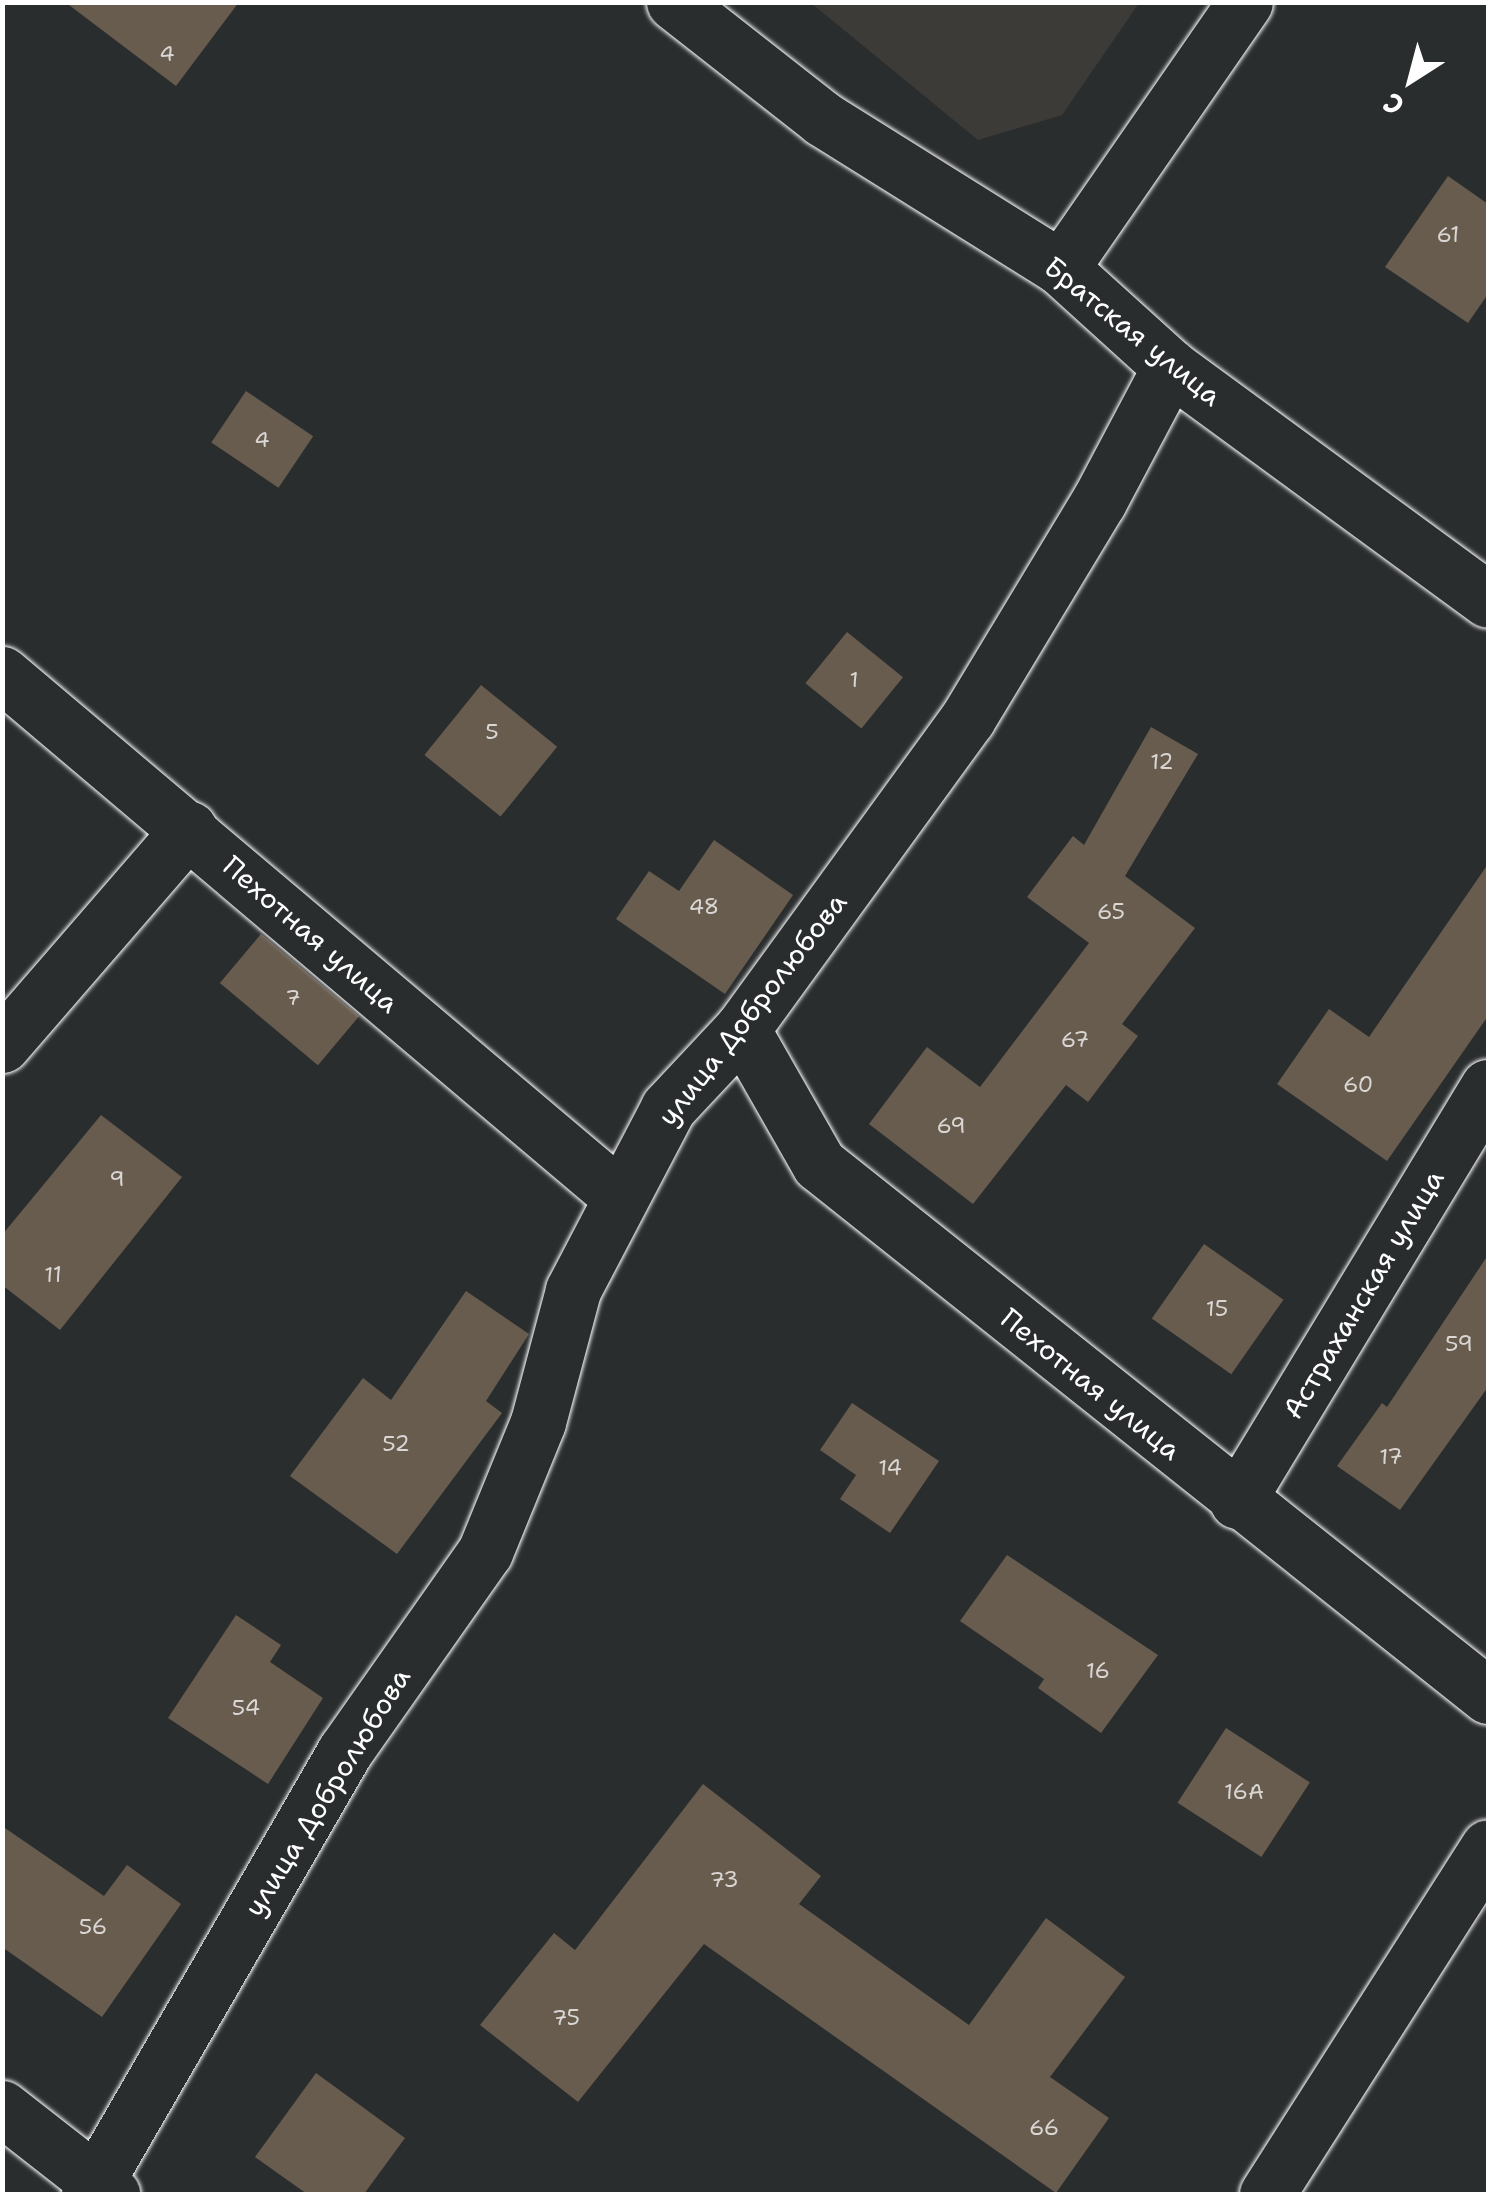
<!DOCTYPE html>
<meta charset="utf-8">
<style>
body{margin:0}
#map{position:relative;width:1491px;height:2197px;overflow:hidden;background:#2a2d2e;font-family:"Shantell Sans",sans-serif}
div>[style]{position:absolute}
.built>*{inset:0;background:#3d3b38}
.building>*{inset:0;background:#685c4f;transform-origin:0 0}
.roads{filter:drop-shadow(0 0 2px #fff) drop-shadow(0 0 2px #fff)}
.minor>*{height:55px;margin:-27.5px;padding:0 27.5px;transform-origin:27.5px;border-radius:27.5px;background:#2a2d2e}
span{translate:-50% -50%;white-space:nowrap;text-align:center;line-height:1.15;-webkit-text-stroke:8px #2a2d2e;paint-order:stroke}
.number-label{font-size:22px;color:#d9d6d3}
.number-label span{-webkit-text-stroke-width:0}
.street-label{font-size:28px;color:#fff}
.frame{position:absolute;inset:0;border:5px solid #fff;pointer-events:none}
.north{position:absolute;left:1361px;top:30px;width:100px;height:100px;-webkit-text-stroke:8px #2a2d2e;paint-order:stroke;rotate:216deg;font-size:28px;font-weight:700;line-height:40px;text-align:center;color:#fff}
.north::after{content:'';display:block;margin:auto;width:35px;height:45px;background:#fff;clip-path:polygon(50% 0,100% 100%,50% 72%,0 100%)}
</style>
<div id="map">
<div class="built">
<i style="clip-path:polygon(811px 3px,1139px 3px,1062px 115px,978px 140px)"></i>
</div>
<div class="building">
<i style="clip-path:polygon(65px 2px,239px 2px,176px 86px)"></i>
<i style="clip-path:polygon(1448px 176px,1488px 204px,1488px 294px,1468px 323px,1385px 267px)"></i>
<i style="left:246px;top:391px;width:81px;height:62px;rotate:34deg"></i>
<i style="left:847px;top:632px;width:72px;height:66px;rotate:39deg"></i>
<i style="left:481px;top:685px;width:98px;height:90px;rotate:39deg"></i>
<i style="clip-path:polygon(1151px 727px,1198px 754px,1125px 876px,1195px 928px,1122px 1024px,1138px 1036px,1088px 1102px,1066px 1085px,973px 1204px,869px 1124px,927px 1047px,980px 1087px,1089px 943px,1027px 897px,1073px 836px,1084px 845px)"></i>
<i style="clip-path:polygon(714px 840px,793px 895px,725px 994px,616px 919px,649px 871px,679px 891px)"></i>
<i style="clip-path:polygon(1488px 864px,1488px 1016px,1387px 1161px,1277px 1084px,1329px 1009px,1369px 1037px)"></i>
<i style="left:261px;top:934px;width:128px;height:64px;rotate:40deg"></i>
<i style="clip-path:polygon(101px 1115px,182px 1177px,60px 1330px,2px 1285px,2px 1235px)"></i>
<i style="left:1204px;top:1244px;width:97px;height:91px;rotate:35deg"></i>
<i style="clip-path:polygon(1488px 1255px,1488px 1387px,1400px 1510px,1337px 1466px,1382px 1403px,1387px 1407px)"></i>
<i style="clip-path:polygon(466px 1291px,529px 1334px,486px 1401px,502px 1413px,397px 1554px,290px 1476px,363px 1378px,391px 1400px)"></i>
<i style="clip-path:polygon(852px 1403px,939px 1461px,890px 1533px,840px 1499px,856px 1475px,820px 1450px)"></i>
<i style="clip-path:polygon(1007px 1555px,1158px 1655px,1101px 1733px,1038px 1688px,1044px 1679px,960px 1621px)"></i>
<i style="clip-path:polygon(236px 1615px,281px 1645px,270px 1662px,323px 1698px,268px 1784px,168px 1718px)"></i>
<i style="left:1226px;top:1728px;width:100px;height:89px;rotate:33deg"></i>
<i style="clip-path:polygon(703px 1784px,821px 1876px,799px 1904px,969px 2025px,1046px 1918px,1125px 1977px,1050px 2077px,1109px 2118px,1056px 2193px,704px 1944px,578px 2102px,480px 2025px,554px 1933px,575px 1950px)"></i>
<i style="clip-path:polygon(2px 1826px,104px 1896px,127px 1865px,181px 1904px,102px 2017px,2px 1947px)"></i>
<i style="clip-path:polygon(316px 2073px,405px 2138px,364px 2194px,307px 2194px,255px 2157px)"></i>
</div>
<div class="roads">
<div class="minor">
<i style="left:674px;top:2px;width:189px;rotate:38.1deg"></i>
<i style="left:823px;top:119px;width:281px;rotate:32deg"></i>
<i style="left:1061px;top:268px;width:147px;rotate:42.2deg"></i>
<i style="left:1170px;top:367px;width:394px;rotate:36.2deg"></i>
<i style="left:1061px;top:268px;width:323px;rotate:-55.3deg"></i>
<i style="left:2px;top:674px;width:807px;rotate:40.22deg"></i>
<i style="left:742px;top:1029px;width:155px;rotate:60.3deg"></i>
<i style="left:819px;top:1164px;width:855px;rotate:38.49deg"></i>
<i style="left:2px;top:1045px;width:286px;rotate:-49.1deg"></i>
<i style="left:1237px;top:1501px;width:484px;rotate:-58.8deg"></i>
<i style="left:2px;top:2108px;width:140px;rotate:38deg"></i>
<i style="left:89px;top:2194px;width:512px;rotate:-59.98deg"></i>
<i style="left:345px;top:1751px;width:243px;rotate:-54.9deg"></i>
<i style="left:485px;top:1552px;width:140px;rotate:-67.8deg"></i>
<i style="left:538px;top:1422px;width:137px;rotate:-75.1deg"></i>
<i style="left:573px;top:1290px;width:205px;rotate:-62.4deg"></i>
<i style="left:668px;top:1108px;width:108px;rotate:-46.9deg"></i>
<i style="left:742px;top:1029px;width:384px;rotate:-54deg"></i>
<i style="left:968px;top:718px;width:253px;rotate:-58.9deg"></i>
<i style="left:1099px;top:501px;width:152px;rotate:-62.1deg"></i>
<i style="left:1267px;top:2194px;width:411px;rotate:-57.5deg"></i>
</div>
</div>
<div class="number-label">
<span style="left:167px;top:54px">4</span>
<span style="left:1448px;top:235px">61</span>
<span style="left:262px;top:440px">4</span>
<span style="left:854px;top:680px">1</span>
<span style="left:492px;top:732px">5</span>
<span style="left:1162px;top:762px">12</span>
<span style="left:704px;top:907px">48</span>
<span style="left:1111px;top:912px">65</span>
<span style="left:293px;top:998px">7</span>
<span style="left:1075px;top:1040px">67</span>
<span style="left:1358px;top:1085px">60</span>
<span style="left:951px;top:1126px">69</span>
<span style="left:117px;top:1179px">9</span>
<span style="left:53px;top:1275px">11</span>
<span style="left:1217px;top:1309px">15</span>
<span style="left:1459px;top:1344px">59</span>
<span style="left:396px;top:1444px">52</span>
<span style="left:1391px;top:1457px">17</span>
<span style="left:890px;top:1468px">14</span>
<span style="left:1098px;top:1671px">16</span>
<span style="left:246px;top:1708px">54</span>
<span style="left:1244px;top:1792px">16А</span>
<span style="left:724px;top:1880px">73</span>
<span style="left:93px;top:1927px">56</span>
<span style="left:566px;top:2018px">75</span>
<span style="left:1044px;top:2128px">66</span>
</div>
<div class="street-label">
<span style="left:1133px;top:331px;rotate:39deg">Братская улица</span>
<span style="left:311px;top:934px;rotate:41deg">Пехотная улица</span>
<span style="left:752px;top:1009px;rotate:-52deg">улица Добролюбова</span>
<span style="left:1363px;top:1294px;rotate:-59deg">Астраханская улица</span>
<span style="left:1091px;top:1384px;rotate:39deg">Пехотная улица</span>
<span style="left:327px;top:1792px;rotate:-58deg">улица Добролюбова</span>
</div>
<div class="frame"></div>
<div class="north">С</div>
</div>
